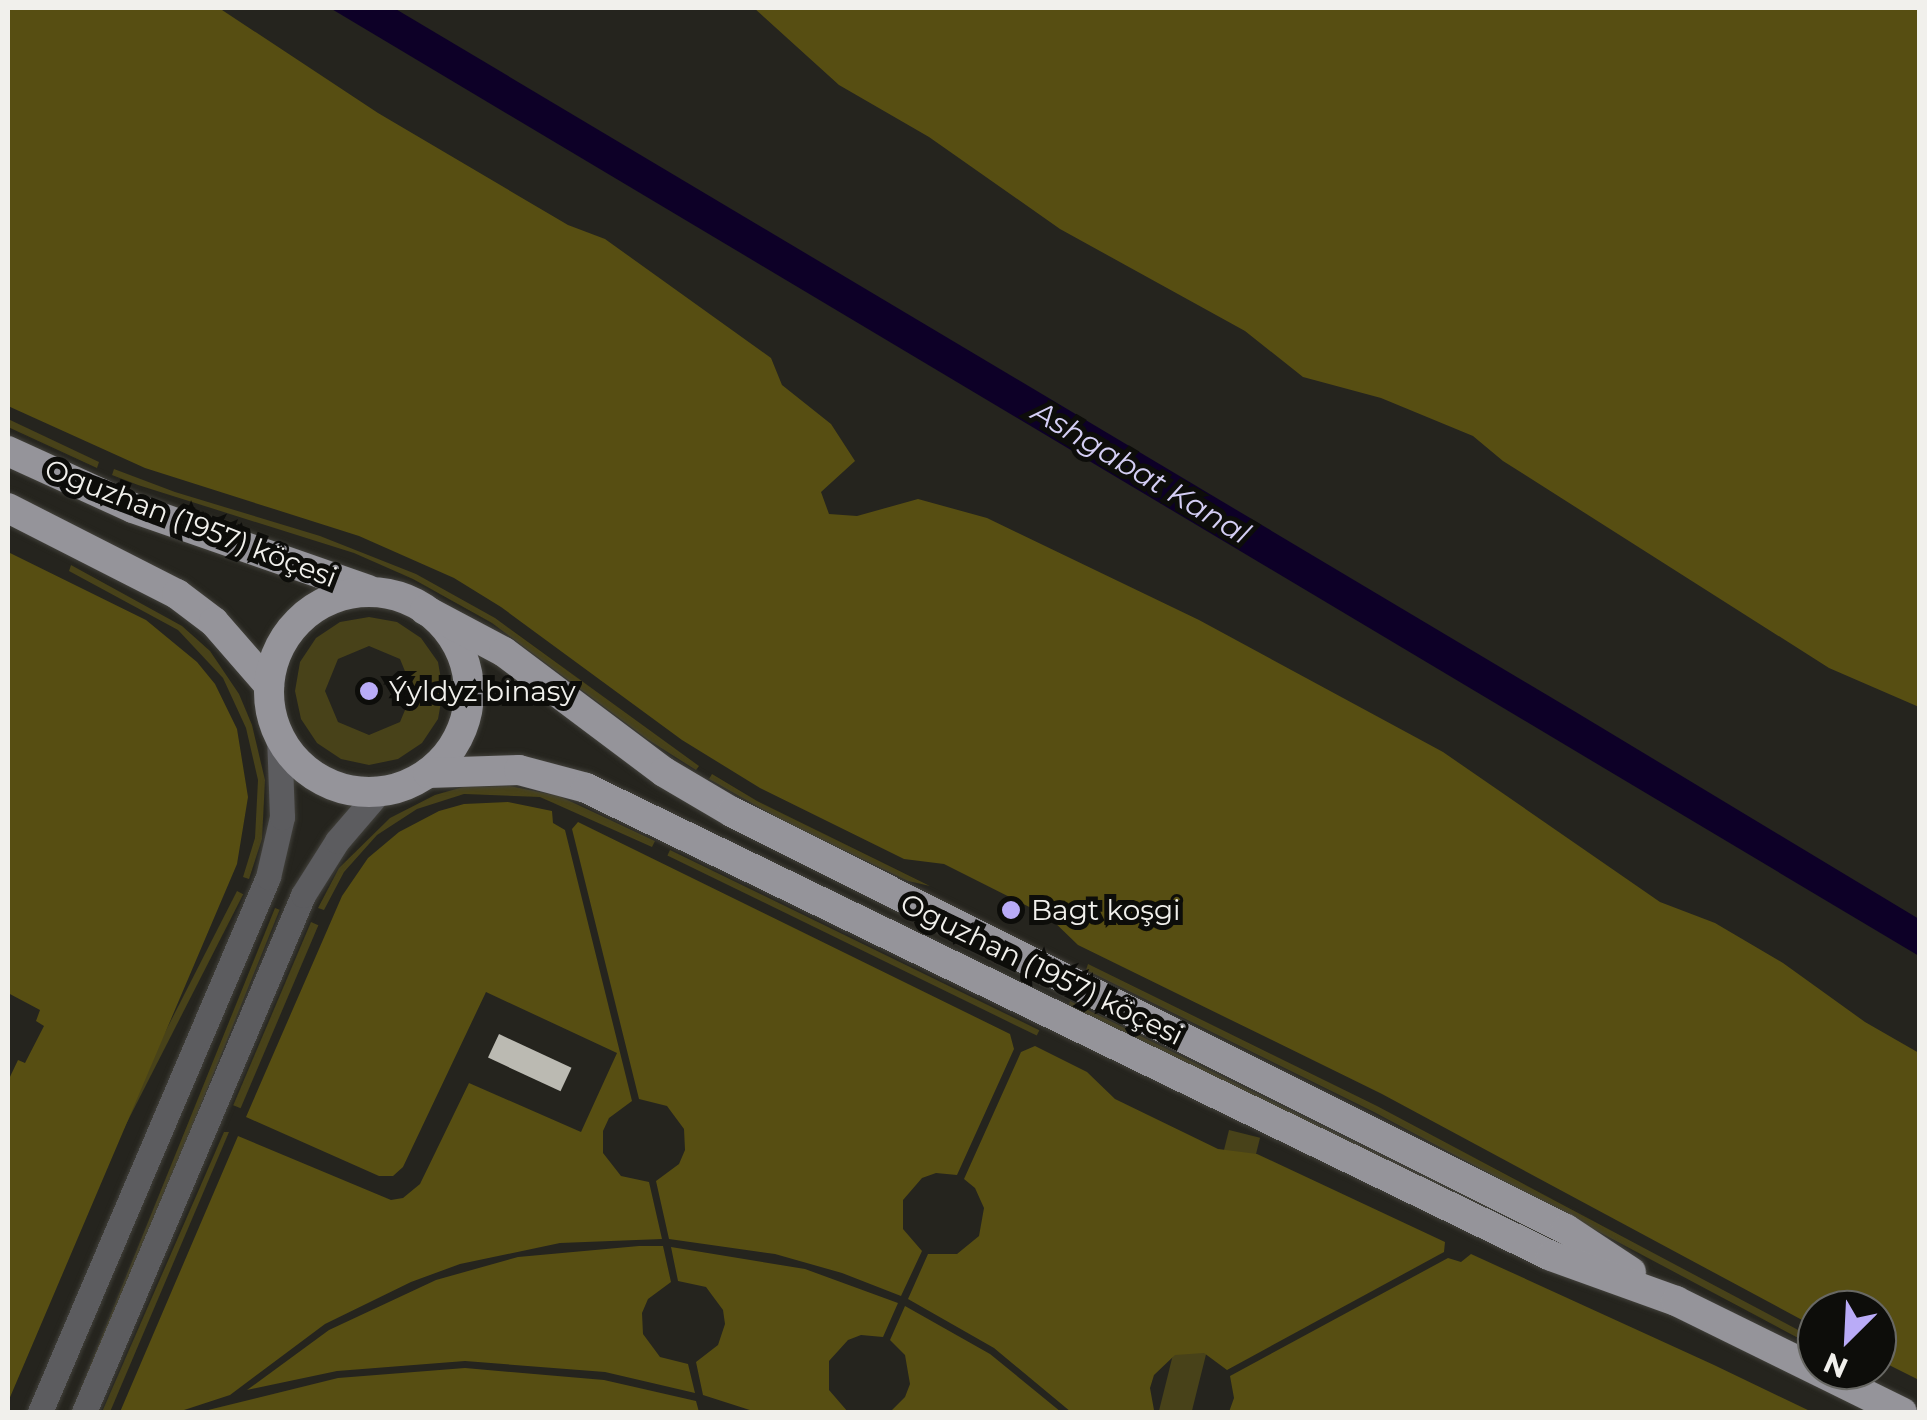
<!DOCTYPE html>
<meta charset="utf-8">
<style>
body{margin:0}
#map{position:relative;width:1927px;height:1420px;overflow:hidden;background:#25241e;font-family:Montserrat,sans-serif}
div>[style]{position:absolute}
.green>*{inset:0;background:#484219;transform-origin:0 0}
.forest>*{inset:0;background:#574e12}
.water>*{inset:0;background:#0d0027}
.building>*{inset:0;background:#bbbab2;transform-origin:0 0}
.roads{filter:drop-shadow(0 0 2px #42413b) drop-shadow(0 0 2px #42413b)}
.minor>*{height:25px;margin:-12.5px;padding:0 12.5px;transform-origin:12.5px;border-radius:12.5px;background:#5c5c5f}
.major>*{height:30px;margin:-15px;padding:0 15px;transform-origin:15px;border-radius:15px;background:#95949a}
.major>.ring{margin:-15px;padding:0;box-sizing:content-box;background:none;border:30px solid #95949a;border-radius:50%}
.dots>*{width:28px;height:28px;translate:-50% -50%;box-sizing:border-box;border:5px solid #0d0d0a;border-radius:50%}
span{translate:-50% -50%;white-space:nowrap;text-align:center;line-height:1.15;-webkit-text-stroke:10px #0d0d0a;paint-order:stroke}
.street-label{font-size:28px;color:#f1f0ec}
.poi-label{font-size:28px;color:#f1f0ec}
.left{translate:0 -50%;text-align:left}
.water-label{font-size:30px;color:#d4cef4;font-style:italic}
.frame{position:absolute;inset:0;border:10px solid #f1f0ec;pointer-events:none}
.north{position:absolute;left:1797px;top:1290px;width:100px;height:100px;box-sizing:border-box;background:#0d0d0a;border:2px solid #686864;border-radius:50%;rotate:204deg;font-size:28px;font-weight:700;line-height:40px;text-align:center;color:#f1f0ec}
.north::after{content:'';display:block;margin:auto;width:35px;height:45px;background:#b9abf7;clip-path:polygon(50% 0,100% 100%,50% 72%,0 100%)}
</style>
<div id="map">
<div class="green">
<i style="clip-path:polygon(8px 419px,99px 462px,97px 468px,8px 427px)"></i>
<i style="clip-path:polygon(114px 469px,175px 492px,320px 536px,416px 574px,495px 618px,699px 766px,696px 770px,647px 739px,492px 623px,413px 579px,354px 553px,138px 485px,112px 475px)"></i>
<i style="clip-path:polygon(71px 565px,182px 626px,210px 651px,239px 694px,252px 725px,265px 780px,262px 839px,249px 879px,243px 877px,255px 838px,258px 780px,246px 728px,223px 678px,178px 630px,69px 571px)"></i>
<i style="clip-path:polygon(evenodd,369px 617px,397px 622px,421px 638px,438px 662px,443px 691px,438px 719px,422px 743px,398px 759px,369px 765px,341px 759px,317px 743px,301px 719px,295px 691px,300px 662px,316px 638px,340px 622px,369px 617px,369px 646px,400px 659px,413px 691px,400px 722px,369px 735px,338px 722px,325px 691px,338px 659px,369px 646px)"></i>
<i style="clip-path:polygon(712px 774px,757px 801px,930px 886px,908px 881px,785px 822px,709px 779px)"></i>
<i style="clip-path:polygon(510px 786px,559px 796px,655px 841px,652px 847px,540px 797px,464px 794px,417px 809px,377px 835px,344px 872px,324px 910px,318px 908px,339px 868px,390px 818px,435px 795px,463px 787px)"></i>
<i style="left:670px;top:850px;width:411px;height:6px;rotate:26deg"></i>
<i style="left:237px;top:891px;width:7px;height:566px;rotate:27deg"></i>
<i style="left:275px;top:908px;width:5px;height:548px;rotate:22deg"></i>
<i style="left:311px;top:922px;width:8px;height:199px;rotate:23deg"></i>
<i style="clip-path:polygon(1088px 964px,1377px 1106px,1817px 1340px,1817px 1348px,1374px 1112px,1086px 970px)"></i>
<i style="clip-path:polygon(1070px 1001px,1485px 1207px,1068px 1007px)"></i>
<i style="left:1229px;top:1130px;width:32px;height:668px;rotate:14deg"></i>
<i style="clip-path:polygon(224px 1132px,229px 1132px,110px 1412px,102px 1412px)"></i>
</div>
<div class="forest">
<i style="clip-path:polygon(8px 8px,219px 8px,378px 113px,568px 225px,605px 239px,771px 358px,782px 385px,831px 424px,855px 461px,821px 492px,829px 514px,857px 516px,918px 499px,987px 518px,1199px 620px,1443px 752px,1660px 902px,1715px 923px,1783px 963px,1865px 1022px,1919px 1053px,1919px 1380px,1877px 1359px,1877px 1310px,1817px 1310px,1817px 1328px,1382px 1094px,1078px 945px,1049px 917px,944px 864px,904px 859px,760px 788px,682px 740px,501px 607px,454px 578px,359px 536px,145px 468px,8px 406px)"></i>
<i style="clip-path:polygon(754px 8px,1919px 8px,1919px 707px,1829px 668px,1503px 461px,1473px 436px,1381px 398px,1303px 377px,1245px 331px,1060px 229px,929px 137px,839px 85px)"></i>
<i style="clip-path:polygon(8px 552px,146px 620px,197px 662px,215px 684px,237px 729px,248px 797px,237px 864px,8px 1402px,8px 1081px,18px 1060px,25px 1063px,44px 1026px,36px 1021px,40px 1010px,8px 993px)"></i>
<i style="clip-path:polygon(508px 802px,552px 811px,553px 823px,565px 830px,632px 1101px,609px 1118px,603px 1131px,603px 1153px,621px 1176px,649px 1182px,662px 1239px,560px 1243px,460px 1264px,411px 1282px,325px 1324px,230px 1395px,178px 1412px,120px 1412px,238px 1136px,391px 1200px,403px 1198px,420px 1184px,469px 1083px,581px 1132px,617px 1053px,486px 992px,403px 1167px,393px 1176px,379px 1176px,246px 1117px,342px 896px,368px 858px,399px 832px,439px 811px,464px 804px)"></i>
<i style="clip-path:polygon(578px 822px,1010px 1034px,1014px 1049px,957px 1175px,936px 1173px,922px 1178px,903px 1200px,903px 1229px,922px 1251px,901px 1296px,842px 1273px,775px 1254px,669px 1239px,656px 1181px,679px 1164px,685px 1150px,684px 1129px,667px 1106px,639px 1099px,572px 829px)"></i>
<i style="clip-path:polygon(1035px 1046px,1087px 1072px,1115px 1099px,1218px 1149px,1257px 1154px,1445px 1242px,1444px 1252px,1227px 1370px,1204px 1353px,1175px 1355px,1154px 1375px,1150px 1388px,1154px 1410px,1149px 1412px,1071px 1412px,994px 1348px,908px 1299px,928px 1254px,957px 1254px,979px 1236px,984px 1208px,975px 1188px,964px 1179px,1021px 1052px)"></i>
<i style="clip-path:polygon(639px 1246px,663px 1246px,671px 1282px,648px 1299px,642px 1313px,643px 1334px,660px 1357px,688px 1364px,695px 1393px,605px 1372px,465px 1361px,337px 1371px,247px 1390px,329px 1330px,436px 1280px,518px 1257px)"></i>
<i style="clip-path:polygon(671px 1247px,805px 1269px,898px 1303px,883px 1337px,861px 1335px,848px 1340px,829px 1361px,829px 1390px,848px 1412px,756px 1412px,703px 1395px,696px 1362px,718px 1345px,725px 1324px,723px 1310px,706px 1287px,678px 1281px)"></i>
<i style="clip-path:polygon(1471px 1254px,1714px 1365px,1812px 1412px,1229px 1412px,1234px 1398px,1230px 1376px,1448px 1258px,1461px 1262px)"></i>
<i style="clip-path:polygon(905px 1306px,990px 1354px,1061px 1412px,890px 1412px,905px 1397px,910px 1384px,905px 1355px,890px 1340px)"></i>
<i style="clip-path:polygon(465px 1368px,604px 1380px,696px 1401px,699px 1412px,200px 1412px,338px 1378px)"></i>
</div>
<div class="water">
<i style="clip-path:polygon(330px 8px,394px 8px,1574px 711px,1919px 919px,1919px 956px)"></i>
</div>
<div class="building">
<i style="left:499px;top:1034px;width:80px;height:26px;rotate:25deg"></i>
</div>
<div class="roads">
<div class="minor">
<i style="left:40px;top:1412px;width:582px;rotate:-66.92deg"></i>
<i style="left:268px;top:877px;width:62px;rotate:-76.9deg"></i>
<i style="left:282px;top:817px;width:81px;rotate:-92.1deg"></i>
<i style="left:84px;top:1412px;width:561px;rotate:-67.04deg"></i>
<i style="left:303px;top:895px;width:64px;rotate:-57.8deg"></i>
<i style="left:337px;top:841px;width:66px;rotate:-49.3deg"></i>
</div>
<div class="major">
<i style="left:8px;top:451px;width:137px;rotate:24.5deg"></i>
<i style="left:133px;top:508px;width:249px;rotate:19.2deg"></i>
<i style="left:8px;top:508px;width:190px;rotate:27deg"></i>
<i style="left:177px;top:594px;width:46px;rotate:37.1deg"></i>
<i style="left:214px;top:622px;width:84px;rotate:48.9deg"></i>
<i class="ring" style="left:269px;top:592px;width:170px;height:170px"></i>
<i style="left:425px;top:610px;width:89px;rotate:28deg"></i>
<i style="left:504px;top:652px;width:200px;rotate:36.9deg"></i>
<i style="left:664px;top:772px;width:79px;rotate:30.5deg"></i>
<i style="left:732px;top:812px;width:932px;rotate:26.57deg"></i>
<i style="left:1566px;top:1229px;width:78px;rotate:33.5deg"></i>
<i style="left:428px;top:773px;width:91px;rotate:-1.9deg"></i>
<i style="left:519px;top:770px;width:69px;rotate:15deg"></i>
<i style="left:586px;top:788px;width:1072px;rotate:25.87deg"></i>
<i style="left:1551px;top:1256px;width:133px;rotate:19.8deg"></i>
<i style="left:1676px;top:1301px;width:252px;rotate:26.2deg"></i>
</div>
</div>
<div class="dots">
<i style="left:369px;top:691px;background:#b9abf7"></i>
<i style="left:1011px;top:910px;background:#b9abf7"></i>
</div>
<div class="street-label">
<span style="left:191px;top:523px;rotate:21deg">Oguzhan (1957) köçesi</span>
<span style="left:1042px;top:969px;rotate:26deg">Oguzhan (1957) köçesi</span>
</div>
<div class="poi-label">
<span class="left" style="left:389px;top:691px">Ýyldyz binasy</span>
<span class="left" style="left:1031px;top:910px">Bagt koşgi</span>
</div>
<div class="water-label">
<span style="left:1141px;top:473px;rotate:31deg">Ashgabat Kanal</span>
</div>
<div class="frame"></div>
<div class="north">N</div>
</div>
